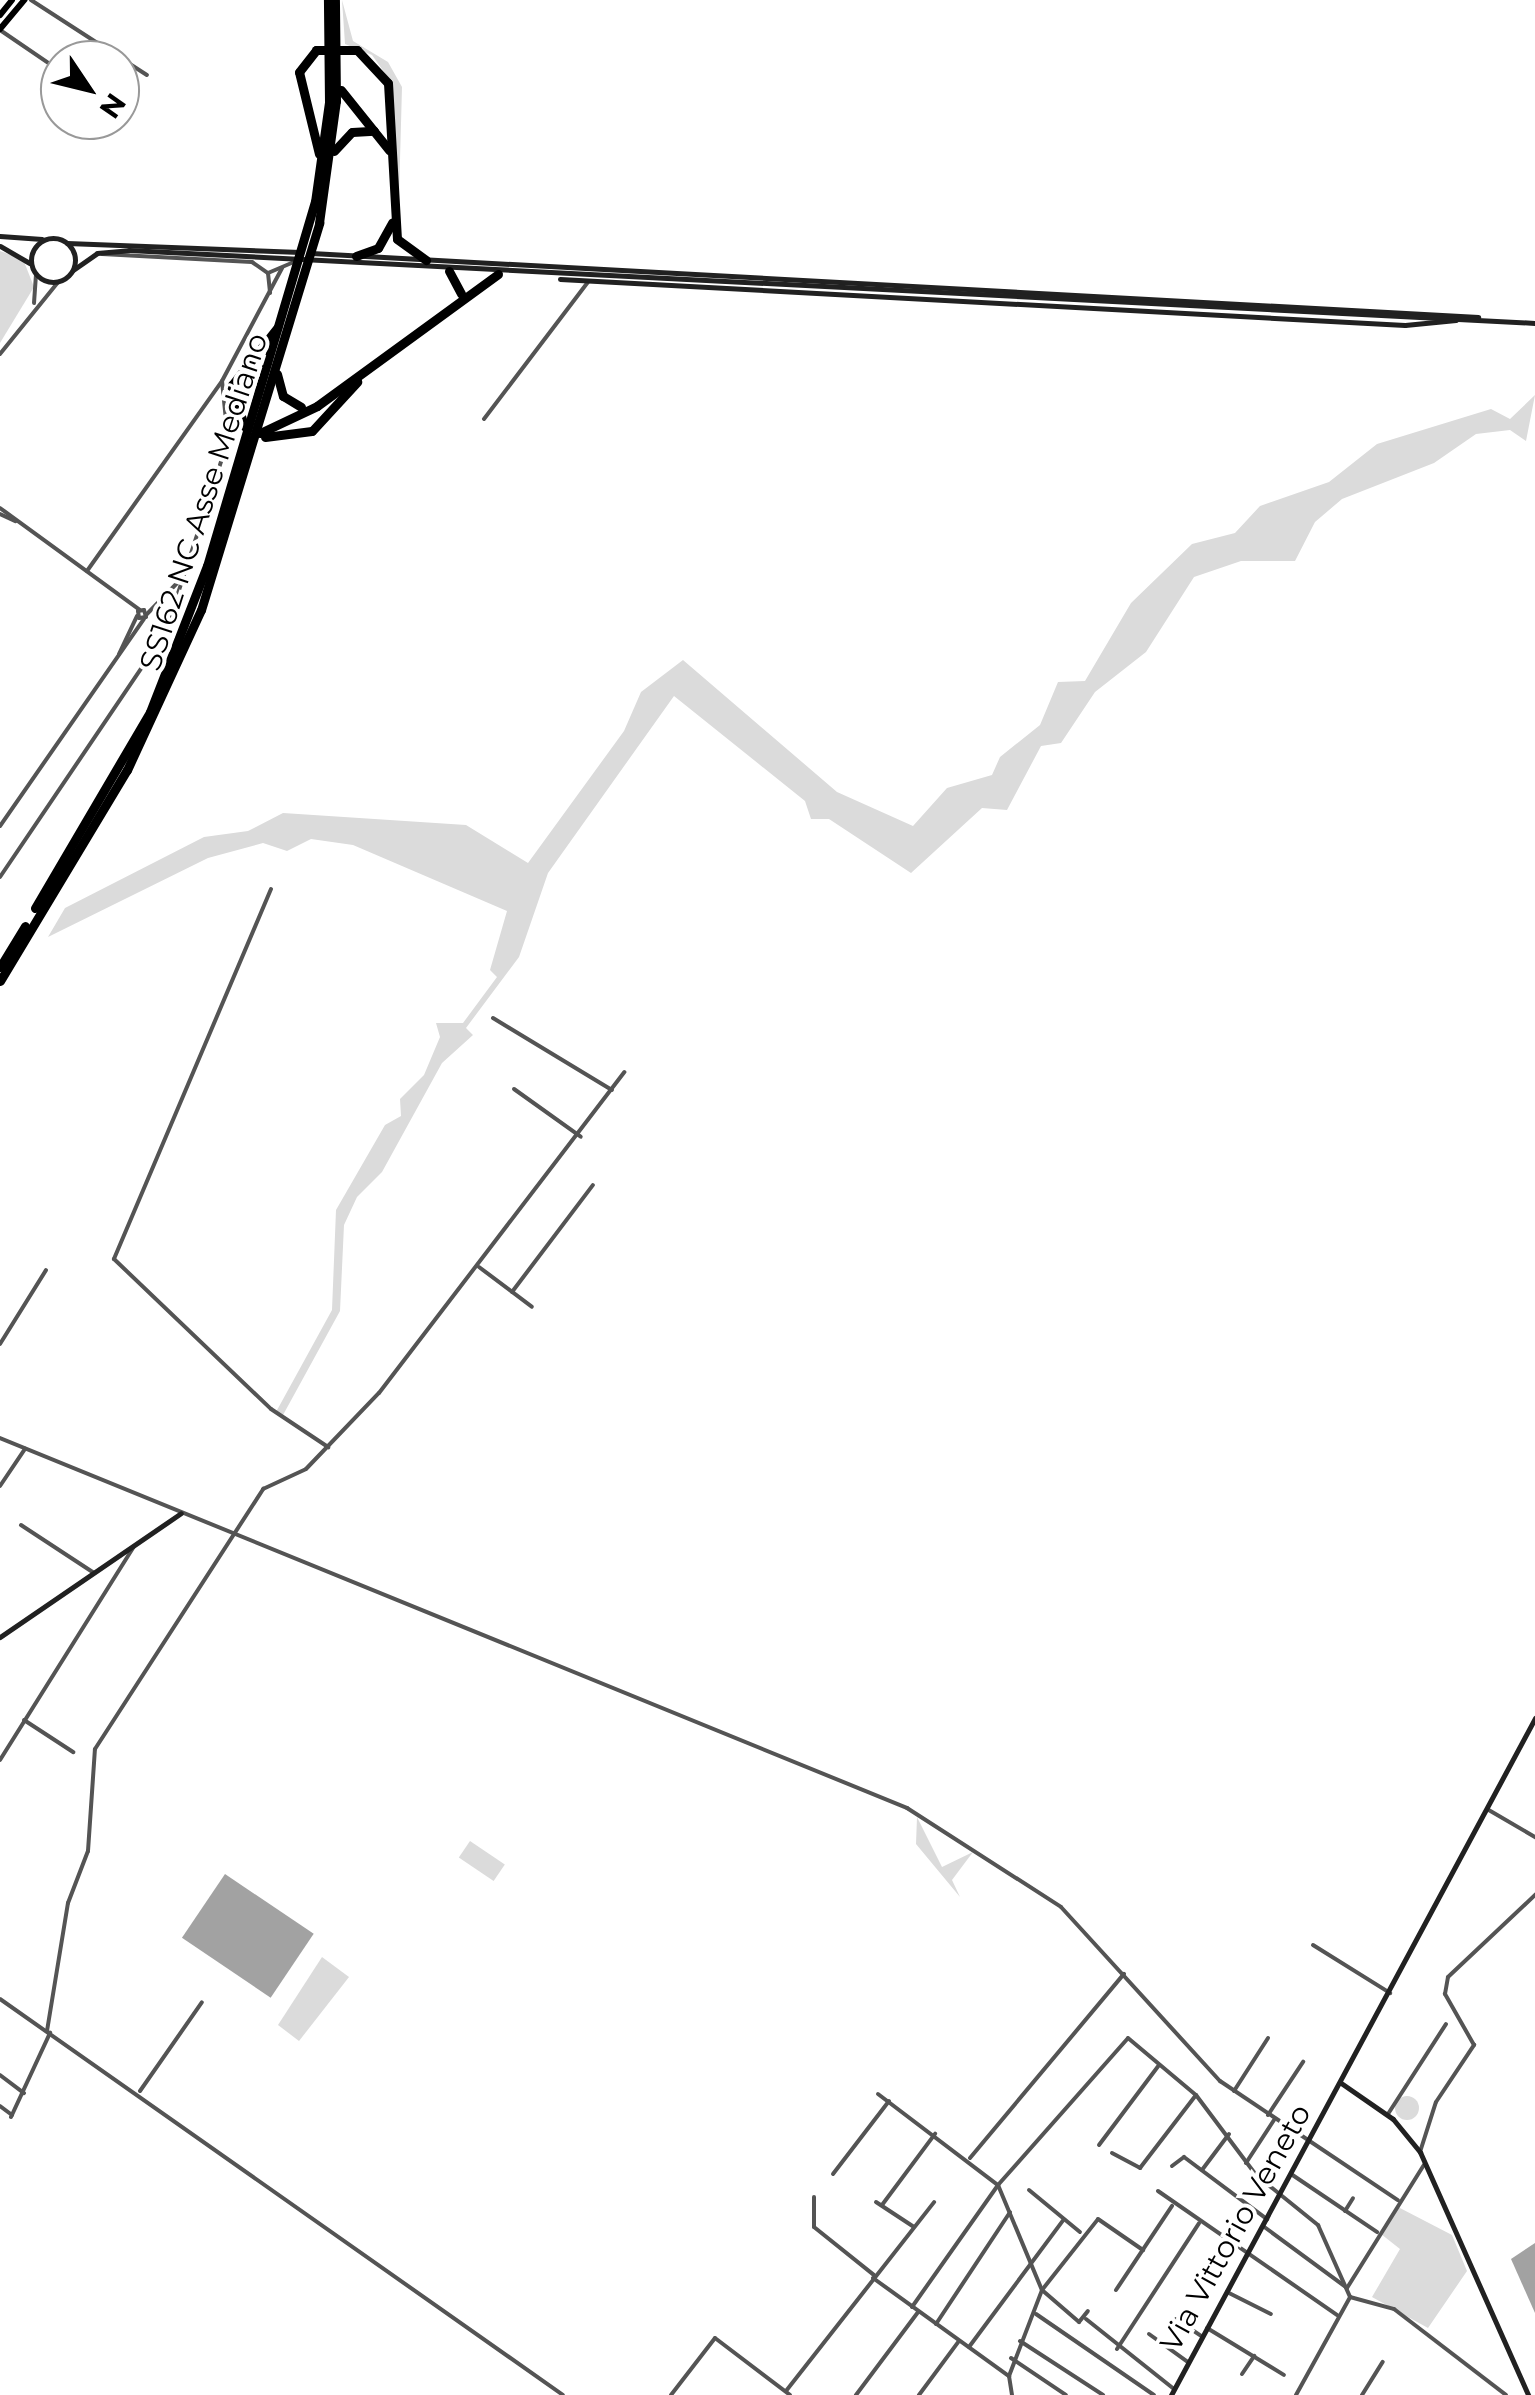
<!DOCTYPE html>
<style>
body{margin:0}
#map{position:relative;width:1535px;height:2395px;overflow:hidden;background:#fff;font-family:Montserrat,sans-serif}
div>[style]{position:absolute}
.green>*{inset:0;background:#dbdbdb;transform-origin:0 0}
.round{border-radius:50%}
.water>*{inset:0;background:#a2a2a2;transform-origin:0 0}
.street>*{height:4px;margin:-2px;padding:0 2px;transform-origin:2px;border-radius:2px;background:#545454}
.secondary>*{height:5px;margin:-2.5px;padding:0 2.5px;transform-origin:2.5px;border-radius:2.5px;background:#212121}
.secondary>.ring{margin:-2.5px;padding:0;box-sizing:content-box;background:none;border:5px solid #212121;border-radius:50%}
.primary>*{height:6px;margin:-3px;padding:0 3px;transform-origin:3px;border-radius:3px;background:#000}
.highway>*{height:9px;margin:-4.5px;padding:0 4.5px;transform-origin:4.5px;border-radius:4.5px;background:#000}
span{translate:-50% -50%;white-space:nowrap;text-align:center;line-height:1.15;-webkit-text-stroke:8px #fff;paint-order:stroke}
.street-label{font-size:30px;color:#000}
.north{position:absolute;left:40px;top:40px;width:100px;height:100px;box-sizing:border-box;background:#fff;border:2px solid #999;border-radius:50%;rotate:125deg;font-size:28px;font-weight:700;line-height:40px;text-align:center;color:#000}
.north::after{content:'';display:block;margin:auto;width:35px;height:45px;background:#000;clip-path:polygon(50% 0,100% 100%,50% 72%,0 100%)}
</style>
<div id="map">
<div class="green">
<i style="clip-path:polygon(342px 0,353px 41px,388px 62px,402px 87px,398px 234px,389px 79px,372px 55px,345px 44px)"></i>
<i style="clip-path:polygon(0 251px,23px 259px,34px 287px,0 343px)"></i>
<i style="clip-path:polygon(1535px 395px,1526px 441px,1510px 430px,1476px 434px,1434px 463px,1342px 499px,1315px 522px,1295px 561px,1241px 561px,1194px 577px,1146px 652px,1095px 692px,1061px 743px,1041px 746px,1007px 810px,982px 808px,911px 873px,829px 819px,811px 819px,805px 801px,674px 696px,548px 873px,519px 957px,466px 1028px,473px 1035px,442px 1063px,382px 1172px,357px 1197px,344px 1225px,340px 1311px,283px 1415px,276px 1412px,332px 1310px,336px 1210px,385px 1125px,401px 1116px,400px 1099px,424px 1075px,440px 1037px,436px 1023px,463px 1023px,497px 977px,490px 970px,507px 911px,353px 845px,311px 839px,287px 851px,263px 843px,208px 858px,48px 937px,65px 908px,204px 837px,248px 831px,283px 813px,466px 825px,528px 863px,624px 731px,641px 692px,683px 660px,837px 792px,913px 826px,947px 788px,992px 775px,1000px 757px,1040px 725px,1058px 682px,1085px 681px,1131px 603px,1192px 544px,1235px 533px,1260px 506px,1329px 482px,1377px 444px,1491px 409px,1510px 419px)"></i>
<i style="clip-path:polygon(917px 1817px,942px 1867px,973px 1852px,952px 1880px,960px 1897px,916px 1844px)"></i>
<i style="left:470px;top:1841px;width:42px;height:20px;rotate:34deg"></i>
<i style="clip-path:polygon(322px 1957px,349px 1977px,299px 2041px,278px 2025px)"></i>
<i class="round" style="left:1395px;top:2096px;width:24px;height:24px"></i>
<i style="clip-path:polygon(1398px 2207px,1452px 2235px,1467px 2271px,1428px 2328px,1372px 2297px,1400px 2249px,1381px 2234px)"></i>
</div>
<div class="water">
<i style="left:225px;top:1874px;width:107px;height:77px;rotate:34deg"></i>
<i style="clip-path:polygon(1535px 2243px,1535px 2313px,1511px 2259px)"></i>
</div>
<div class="street">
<i style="left:31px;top:0;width:138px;rotate:32.9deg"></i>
<i style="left:0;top:30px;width:73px;rotate:34.3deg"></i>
<i style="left:102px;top:254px;width:150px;rotate:3.1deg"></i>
<i style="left:252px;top:262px;width:19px;rotate:35deg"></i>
<i style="left:268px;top:273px;width:20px;rotate:84deg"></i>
<i style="left:268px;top:273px;width:30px;rotate:-23deg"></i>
<i style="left:34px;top:303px;width:28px;rotate:-86deg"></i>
<i style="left:0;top:354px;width:92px;rotate:-51.1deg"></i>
<i style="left:484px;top:419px;width:172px;rotate:-52.8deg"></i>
<i style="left:0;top:508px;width:173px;rotate:36.1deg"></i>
<i style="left:0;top:514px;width:17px;rotate:25deg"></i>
<i style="left:87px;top:571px;width:233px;rotate:-54.6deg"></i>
<i style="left:222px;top:381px;width:128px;rotate:-62deg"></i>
<i style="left:144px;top:610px;width:7px;rotate:74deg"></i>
<i style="left:146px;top:617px;width:7px;rotate:172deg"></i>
<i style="left:139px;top:618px;width:7px;rotate:-98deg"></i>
<i style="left:138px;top:611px;width:6px;rotate:-9deg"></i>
<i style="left:147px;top:614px;width:53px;rotate:-45.8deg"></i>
<i style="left:119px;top:654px;width:42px;rotate:-64.7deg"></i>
<i style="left:0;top:826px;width:252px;rotate:-55.2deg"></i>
<i style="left:0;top:877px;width:295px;rotate:-55.9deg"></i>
<i style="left:165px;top:633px;width:203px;rotate:-71.9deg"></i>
<i style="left:228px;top:440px;width:59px;rotate:-95.8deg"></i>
<i style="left:271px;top:889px;width:402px;rotate:113deg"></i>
<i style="left:114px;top:1259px;width:217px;rotate:43.7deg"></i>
<i style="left:271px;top:1409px;width:69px;rotate:33.7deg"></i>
<i style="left:493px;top:1018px;width:139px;rotate:31.2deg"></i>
<i style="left:514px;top:1089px;width:82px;rotate:35.6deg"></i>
<i style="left:479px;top:1267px;width:66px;rotate:37deg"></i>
<i style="left:512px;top:1292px;width:134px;rotate:-52.9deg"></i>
<i style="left:0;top:1344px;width:87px;rotate:-58.1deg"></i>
<i style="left:0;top:1438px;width:980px;rotate:22.19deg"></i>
<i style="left:907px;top:1808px;width:183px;rotate:32.7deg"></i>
<i style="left:1061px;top:1907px;width:236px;rotate:47.6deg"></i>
<i style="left:1220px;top:2081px;width:214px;rotate:33.8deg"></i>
<i style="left:0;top:1486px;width:45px;rotate:-56deg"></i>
<i style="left:21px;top:1525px;width:87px;rotate:33.3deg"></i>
<i style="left:24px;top:1720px;width:59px;rotate:33.1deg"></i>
<i style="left:0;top:1760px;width:252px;rotate:-57.9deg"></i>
<i style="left:1487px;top:1809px;width:56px;rotate:30.3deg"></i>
<i style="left:1313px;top:1945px;width:91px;rotate:31.9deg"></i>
<i style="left:0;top:1999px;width:688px;rotate:35.12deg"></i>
<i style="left:47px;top:2031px;width:130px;rotate:-80.7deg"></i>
<i style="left:68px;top:1903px;width:56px;rotate:-69deg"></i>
<i style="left:88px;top:1851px;width:102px;rotate:-86.1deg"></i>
<i style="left:95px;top:1749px;width:310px;rotate:-57.1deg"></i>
<i style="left:263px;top:1489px;width:47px;rotate:-24.9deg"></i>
<i style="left:306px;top:1469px;width:105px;rotate:-46.2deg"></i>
<i style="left:379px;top:1393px;width:404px;rotate:-52.6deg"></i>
<i style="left:0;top:2075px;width:30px;rotate:37deg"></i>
<i style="left:140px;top:2091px;width:108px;rotate:-55.1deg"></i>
<i style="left:1234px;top:2091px;width:63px;rotate:-57.3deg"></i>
<i style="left:878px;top:2094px;width:151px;rotate:37.2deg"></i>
<i style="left:998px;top:2185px;width:114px;rotate:67.3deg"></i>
<i style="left:1042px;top:2290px;width:49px;rotate:40.9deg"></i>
<i style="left:1079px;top:2322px;width:14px;rotate:-51deg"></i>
<i style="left:0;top:2106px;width:15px;rotate:37deg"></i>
<i style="left:1388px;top:2114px;width:107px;rotate:-57.2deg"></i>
<i style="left:1268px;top:2115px;width:64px;rotate:-56.6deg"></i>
<i style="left:11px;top:2117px;width:93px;rotate:-65.1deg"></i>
<i style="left:1099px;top:2145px;width:100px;rotate:-53.1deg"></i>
<i style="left:1420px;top:2152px;width:52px;rotate:-72.3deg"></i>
<i style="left:1436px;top:2102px;width:69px;rotate:-56.3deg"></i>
<i style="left:1474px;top:2045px;width:59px;rotate:-119.6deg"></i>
<i style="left:1445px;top:1994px;width:17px;rotate:-80deg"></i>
<i style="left:1448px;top:1977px;width:120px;rotate:-43.3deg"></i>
<i style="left:1112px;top:2153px;width:32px;rotate:28deg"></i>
<i style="left:1140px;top:2168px;width:92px;rotate:-52.5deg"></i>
<i style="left:970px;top:2158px;width:240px;rotate:-50.1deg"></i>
<i style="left:1246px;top:2163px;width:51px;rotate:-56.9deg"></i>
<i style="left:1172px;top:2166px;width:15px;rotate:-37deg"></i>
<i style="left:1184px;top:2157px;width:104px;rotate:36.8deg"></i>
<i style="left:1202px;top:2170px;width:45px;rotate:-53.1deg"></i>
<i style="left:833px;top:2174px;width:92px;rotate:-52.5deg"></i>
<i style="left:1291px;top:2174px;width:104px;rotate:34deg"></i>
<i style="left:1029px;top:2190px;width:66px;rotate:39.5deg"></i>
<i style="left:1158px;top:2191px;width:218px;rotate:34.7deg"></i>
<i style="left:814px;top:2197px;width:30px;rotate:90deg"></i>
<i style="left:814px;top:2227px;width:77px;rotate:38.7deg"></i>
<i style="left:876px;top:2202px;width:45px;rotate:33.3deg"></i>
<i style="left:882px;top:2205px;width:89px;rotate:-53.3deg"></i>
<i style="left:1345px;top:2211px;width:15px;rotate:-58deg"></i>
<i style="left:1263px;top:2226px;width:104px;rotate:36.4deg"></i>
<i style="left:873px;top:2278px;width:168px;rotate:35.8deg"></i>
<i style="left:1009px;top:2376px;width:19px;rotate:81deg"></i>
<i style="left:1347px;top:2288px;width:145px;rotate:-58deg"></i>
<i style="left:1116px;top:2290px;width:101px;rotate:-56.3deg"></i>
<i style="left:1227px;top:2292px;width:49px;rotate:26.6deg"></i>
<i style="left:1350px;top:2297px;width:46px;rotate:15.3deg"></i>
<i style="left:1394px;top:2309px;width:141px;rotate:37.5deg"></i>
<i style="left:912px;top:2307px;width:149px;rotate:-54.8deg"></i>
<i style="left:998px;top:2185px;width:196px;rotate:-48.5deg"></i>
<i style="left:1128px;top:2038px;width:89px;rotate:40deg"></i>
<i style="left:1196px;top:2095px;width:100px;rotate:53.1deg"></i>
<i style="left:1256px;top:2175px;width:80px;rotate:38.9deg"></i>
<i style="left:1318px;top:2225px;width:79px;rotate:66deg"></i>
<i style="left:1036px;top:2314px;width:143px;rotate:34.5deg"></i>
<i style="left:1086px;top:2319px;width:112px;rotate:38.5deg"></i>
<i style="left:1176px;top:2319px;width:32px;rotate:34deg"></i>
<i style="left:936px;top:2324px;width:134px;rotate:-56.5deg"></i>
<i style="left:1207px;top:2328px;width:90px;rotate:31.4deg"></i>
<i style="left:1149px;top:2334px;width:48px;rotate:35.7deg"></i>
<i style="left:1020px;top:2341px;width:99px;rotate:33deg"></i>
<i style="left:969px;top:2347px;width:159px;rotate:-53.4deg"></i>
<i style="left:1117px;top:2349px;width:150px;rotate:-56.9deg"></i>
<i style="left:1011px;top:2358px;width:66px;rotate:33.9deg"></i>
<i style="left:1242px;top:2374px;width:22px;rotate:-56deg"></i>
<i style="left:1009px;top:2376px;width:92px;rotate:-69deg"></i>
<i style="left:1042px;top:2290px;width:90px;rotate:-51.7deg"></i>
<i style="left:1098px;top:2219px;width:55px;rotate:34.6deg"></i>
<i style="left:786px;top:2391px;width:240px;rotate:-51.9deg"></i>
<i style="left:671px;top:2395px;width:72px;rotate:-52.3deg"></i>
<i style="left:715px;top:2338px;width:94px;rotate:37.2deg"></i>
<i style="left:856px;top:2395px;width:104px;rotate:-53.2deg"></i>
<i style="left:919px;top:2395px;width:67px;rotate:-53.5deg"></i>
<i style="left:1296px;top:2395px;width:112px;rotate:-61.1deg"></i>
<i style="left:1362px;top:2395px;width:39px;rotate:-58deg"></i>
</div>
<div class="secondary">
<i style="left:0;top:236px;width:42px;rotate:4.1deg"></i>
<i class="ring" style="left:31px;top:238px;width:39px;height:39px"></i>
<i style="left:67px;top:243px;width:233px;rotate:2.2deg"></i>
<i style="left:0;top:246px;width:34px;rotate:30deg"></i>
<i style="left:311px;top:253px;width:1169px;rotate:3.14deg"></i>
<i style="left:73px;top:270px;width:29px;rotate:-35deg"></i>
<i style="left:97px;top:253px;width:32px;rotate:-5deg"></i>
<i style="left:129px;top:250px;width:1408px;rotate:2.97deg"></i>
<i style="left:560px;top:279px;width:846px;rotate:3.12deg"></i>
<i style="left:1405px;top:325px;width:51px;rotate:-5.6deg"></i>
<i style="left:0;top:1637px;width:219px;rotate:-34.4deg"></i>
<i style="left:1341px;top:2083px;width:63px;rotate:34.7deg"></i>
<i style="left:1393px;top:2119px;width:43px;rotate:50.7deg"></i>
<i style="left:1420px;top:2152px;width:266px;rotate:66deg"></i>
<i style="left:1171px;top:2395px;width:769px;rotate:-61.73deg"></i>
</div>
<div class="primary">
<i style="left:0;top:15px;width:19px;rotate:-51deg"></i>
<i style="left:0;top:29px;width:38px;rotate:-50deg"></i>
</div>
<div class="highway">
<i style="left:341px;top:90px;width:77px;rotate:51.3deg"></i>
<i style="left:334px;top:151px;width:26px;rotate:-47deg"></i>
<i style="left:352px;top:132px;width:22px;rotate:-3deg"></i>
<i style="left:319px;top:154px;width:84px;rotate:-103.7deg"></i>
<i style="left:299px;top:72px;width:28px;rotate:-52deg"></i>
<i style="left:316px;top:50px;width:41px"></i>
<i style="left:357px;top:50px;width:45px;rotate:46.8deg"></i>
<i style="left:388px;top:83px;width:156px;rotate:86.7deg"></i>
<i style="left:397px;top:239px;width:36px;rotate:36deg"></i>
<i style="left:356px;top:256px;width:23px;rotate:-20deg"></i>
<i style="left:378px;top:248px;width:29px;rotate:-61deg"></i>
<i style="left:449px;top:271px;width:26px;rotate:62deg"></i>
<i style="left:277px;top:374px;width:23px;rotate:75deg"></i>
<i style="left:283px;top:396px;width:21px;rotate:31deg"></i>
<i style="left:244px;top:426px;width:43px;rotate:-106.3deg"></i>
<i style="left:232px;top:385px;width:73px;rotate:-51.7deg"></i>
<i style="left:260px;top:433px;width:63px;rotate:-25.3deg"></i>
<i style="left:317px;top:406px;width:224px;rotate:-36.1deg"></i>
<i style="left:265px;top:437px;width:47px;rotate:-7.3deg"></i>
<i style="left:312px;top:431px;width:67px;rotate:-47.4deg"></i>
<i style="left:35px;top:908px;width:227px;rotate:-59.6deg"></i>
<i style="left:150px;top:712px;width:157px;rotate:-68.7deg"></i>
<i style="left:207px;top:566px;width:380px;rotate:-73.5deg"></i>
<i style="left:315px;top:202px;width:101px;rotate:-82deg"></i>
<i style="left:329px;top:102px;width:102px;rotate:-90.6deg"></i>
<i style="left:0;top:967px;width:48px;rotate:-58.6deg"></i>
<i style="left:0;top:981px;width:246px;rotate:-59deg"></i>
<i style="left:127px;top:770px;width:176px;rotate:-65.2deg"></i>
<i style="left:201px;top:610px;width:405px;rotate:-73deg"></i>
<i style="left:319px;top:223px;width:123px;rotate:-82.1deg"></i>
<i style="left:336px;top:101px;width:101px;rotate:-90.6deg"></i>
</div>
<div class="street-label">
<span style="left:204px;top:502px;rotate:-72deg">SS162 NC Asse Mediano</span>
<span style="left:1236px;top:2228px;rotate:-61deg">Via Vittorio Veneto</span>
</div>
<div class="north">N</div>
</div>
